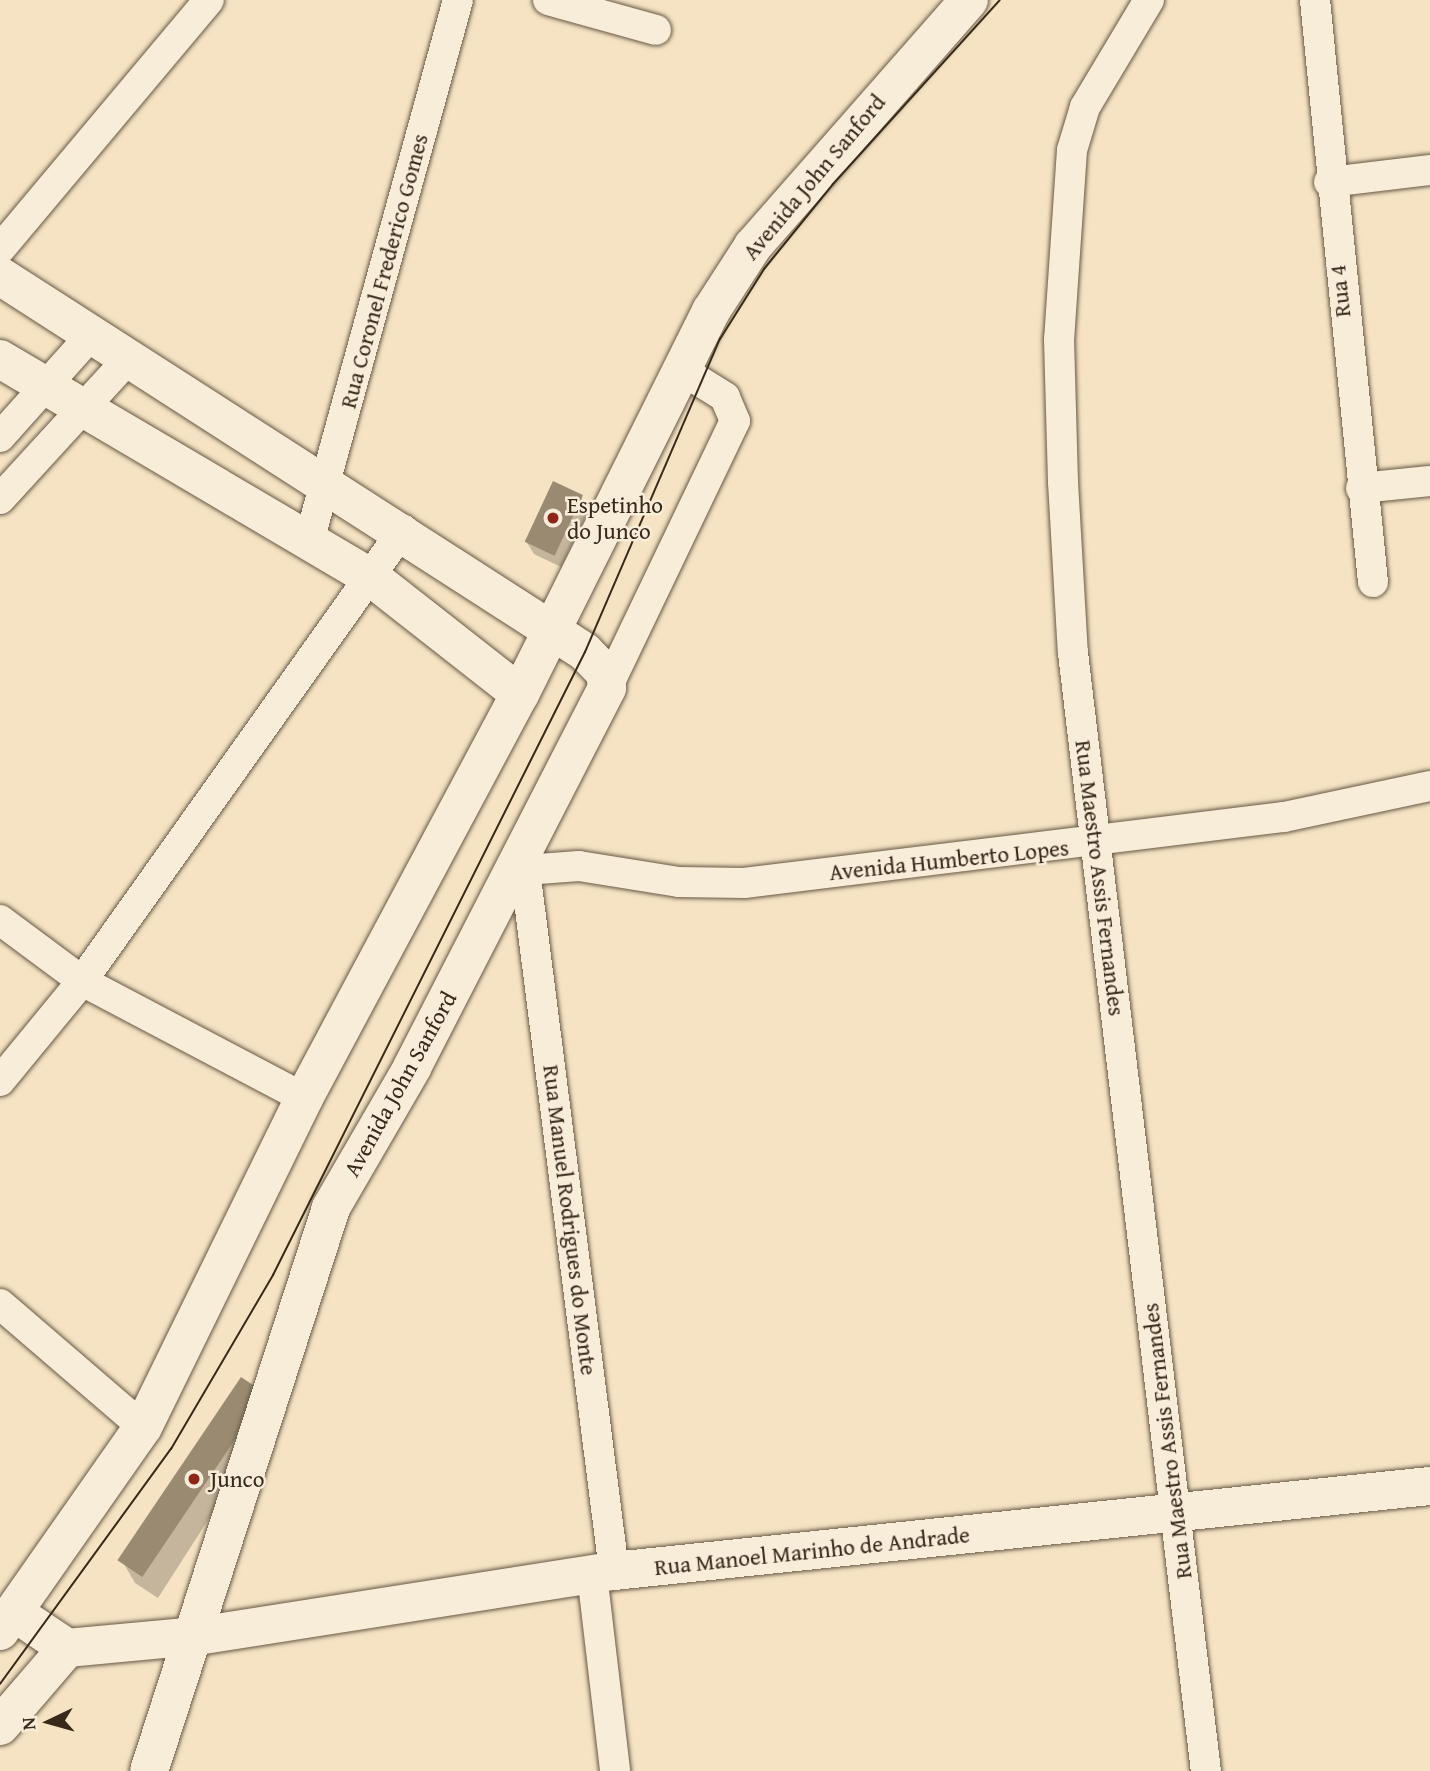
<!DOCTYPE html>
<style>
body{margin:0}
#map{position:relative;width:1430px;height:1771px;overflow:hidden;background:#f5e3c4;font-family:"Gentium Book Plus",serif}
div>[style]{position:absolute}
.shadow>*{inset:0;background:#0003}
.building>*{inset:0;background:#9b8a72;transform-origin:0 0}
.roads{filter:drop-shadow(0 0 2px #685844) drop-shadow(0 0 2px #685844)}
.street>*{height:30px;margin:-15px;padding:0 15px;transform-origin:15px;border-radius:15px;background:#f8edd9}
.secondary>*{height:38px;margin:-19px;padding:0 19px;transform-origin:19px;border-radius:19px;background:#f8edd9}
.tram>*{height:2px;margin:-1px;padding:0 1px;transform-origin:1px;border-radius:1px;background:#392919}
.dots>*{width:19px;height:19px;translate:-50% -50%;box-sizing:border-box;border:4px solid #f8edd9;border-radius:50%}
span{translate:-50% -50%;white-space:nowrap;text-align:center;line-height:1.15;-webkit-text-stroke:5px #f8edd9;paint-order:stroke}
.street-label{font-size:23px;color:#392919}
.poi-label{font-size:23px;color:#392919}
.left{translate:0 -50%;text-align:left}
.north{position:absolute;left:14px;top:1687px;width:70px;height:70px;-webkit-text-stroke:5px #f8edd9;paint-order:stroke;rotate:265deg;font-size:19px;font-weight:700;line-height:28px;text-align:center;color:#392919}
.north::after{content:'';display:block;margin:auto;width:24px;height:32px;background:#392919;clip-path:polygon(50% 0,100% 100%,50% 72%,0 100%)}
</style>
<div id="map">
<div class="shadow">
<i style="clip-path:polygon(581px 497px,589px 509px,561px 567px,534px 554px,526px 541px)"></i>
<i style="clip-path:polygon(265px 1395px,276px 1414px,158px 1598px,135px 1583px,124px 1564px)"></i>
</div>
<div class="building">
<i style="left:553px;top:481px;width:33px;height:67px;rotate:25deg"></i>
<i style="left:241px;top:1377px;width:30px;height:221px;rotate:34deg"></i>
</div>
<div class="roads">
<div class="street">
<i style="left:548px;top:0;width:112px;rotate:15.5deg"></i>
<i style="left:1149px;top:0;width:125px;rotate:120.9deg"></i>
<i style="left:1085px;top:107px;width:45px;rotate:106.8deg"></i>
<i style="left:1072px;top:150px;width:189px;rotate:93.9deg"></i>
<i style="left:1059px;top:339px;width:143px;rotate:88.4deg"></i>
<i style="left:1063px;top:482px;width:171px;rotate:86.7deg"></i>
<i style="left:1073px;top:653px;width:1126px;rotate:83.22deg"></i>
<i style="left:1315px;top:0;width:585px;rotate:84.31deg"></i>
<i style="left:1329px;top:182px;width:102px;rotate:-6.8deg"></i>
<i style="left:0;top:249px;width:325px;rotate:-50deg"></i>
<i style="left:0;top:437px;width:138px;rotate:-48.2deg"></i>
<i style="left:1361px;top:488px;width:69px;rotate:-5.8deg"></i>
<i style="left:0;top:499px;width:193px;rotate:-47.5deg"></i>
<i style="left:309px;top:541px;width:561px;rotate:-74.6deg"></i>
<i style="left:607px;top:688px;width:296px;rotate:-64.4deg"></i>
<i style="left:735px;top:421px;width:26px;rotate:-113deg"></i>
<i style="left:725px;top:397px;width:53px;rotate:-148.1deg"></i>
<i style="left:523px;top:853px;width:17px;rotate:83deg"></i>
<i style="left:525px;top:870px;width:54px;rotate:-4.2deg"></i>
<i style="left:579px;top:866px;width:101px;rotate:9.1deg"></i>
<i style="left:679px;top:882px;width:65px;rotate:0.9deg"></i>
<i style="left:744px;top:883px;width:544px;rotate:-6.97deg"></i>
<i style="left:1284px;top:817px;width:149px;rotate:-12deg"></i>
<i style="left:525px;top:870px;width:707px;rotate:82.76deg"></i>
<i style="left:0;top:920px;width:102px;rotate:36.6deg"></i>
<i style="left:82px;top:981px;width:251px;rotate:27.8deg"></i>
<i style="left:0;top:1081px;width:129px;rotate:-50.6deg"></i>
<i style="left:82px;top:981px;width:554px;rotate:-54.56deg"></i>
<i style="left:0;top:1304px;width:189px;rotate:40.7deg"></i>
<i style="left:592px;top:1574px;width:198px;rotate:83.3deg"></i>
</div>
<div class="secondary">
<i style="left:0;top:276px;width:695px;rotate:32.73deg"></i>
<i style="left:585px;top:652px;width:29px;rotate:46deg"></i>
<i style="left:605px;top:673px;width:15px;rotate:82deg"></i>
<i style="left:607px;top:688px;width:427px;rotate:117.2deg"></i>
<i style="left:412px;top:1068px;width:162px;rotate:120.1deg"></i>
<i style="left:331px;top:1208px;width:592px;rotate:107.91deg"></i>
<i style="left:0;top:359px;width:432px;rotate:30.5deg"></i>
<i style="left:372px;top:578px;width:188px;rotate:38.1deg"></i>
<i style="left:15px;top:1613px;width:63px;rotate:33.9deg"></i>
<i style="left:0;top:1631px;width:249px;rotate:-55deg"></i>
<i style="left:143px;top:1427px;width:366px;rotate:-63.9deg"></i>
<i style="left:304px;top:1098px;width:458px;rotate:-61.9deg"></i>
<i style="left:520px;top:694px;width:428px;rotate:-63.5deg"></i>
<i style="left:711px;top:311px;width:77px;rotate:-57.1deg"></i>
<i style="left:753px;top:246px;width:327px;rotate:-48.7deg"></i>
<i style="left:0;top:1726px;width:103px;rotate:-49.3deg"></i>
<i style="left:67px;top:1648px;width:131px;rotate:-5.3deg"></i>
<i style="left:197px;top:1636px;width:422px;rotate:-8.9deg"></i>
<i style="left:614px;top:1571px;width:820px;rotate:-5.95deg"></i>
</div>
</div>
<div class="tram">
<i style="left:0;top:1684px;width:291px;rotate:-54deg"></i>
<i style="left:171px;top:1449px;width:202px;rotate:-59.6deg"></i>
<i style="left:273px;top:1275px;width:697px;rotate:-63.4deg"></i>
<i style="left:585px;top:652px;width:341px;rotate:-66.7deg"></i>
<i style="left:720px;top:339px;width:83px;rotate:-57.8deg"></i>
<i style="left:764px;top:269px;width:109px;rotate:-50.9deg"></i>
<i style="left:833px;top:184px;width:248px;rotate:-47.8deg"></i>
</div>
<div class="dots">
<i style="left:553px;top:518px;background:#8f2418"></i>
<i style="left:194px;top:1479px;background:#8f2418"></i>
</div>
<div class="street-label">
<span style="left:814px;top:177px;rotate:-50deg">Avenida John Sanford</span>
<span style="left:384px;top:271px;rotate:-75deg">Rua Coronel Frederico Gomes</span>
<span style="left:1340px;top:291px;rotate:-96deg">Rua 4</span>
<span style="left:949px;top:860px;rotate:-6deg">Avenida Humberto Lopes</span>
<span style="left:1100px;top:878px;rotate:83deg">Rua Maestro Assis Fernandes</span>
<span style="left:400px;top:1084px;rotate:-61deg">Avenida John Sanford</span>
<span style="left:570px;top:1220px;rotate:83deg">Rua Manuel Rodrigues do Monte</span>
<span style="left:1167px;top:1441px;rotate:-97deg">Rua Maestro Assis Fernandes</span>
<span style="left:812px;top:1551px;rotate:-6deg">Rua Manoel Marinho de Andrade</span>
</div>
<div class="poi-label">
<span class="left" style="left:567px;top:518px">Espetinho<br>do Junco</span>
<span class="left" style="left:210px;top:1479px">Junco</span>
</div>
<div class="north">N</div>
</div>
